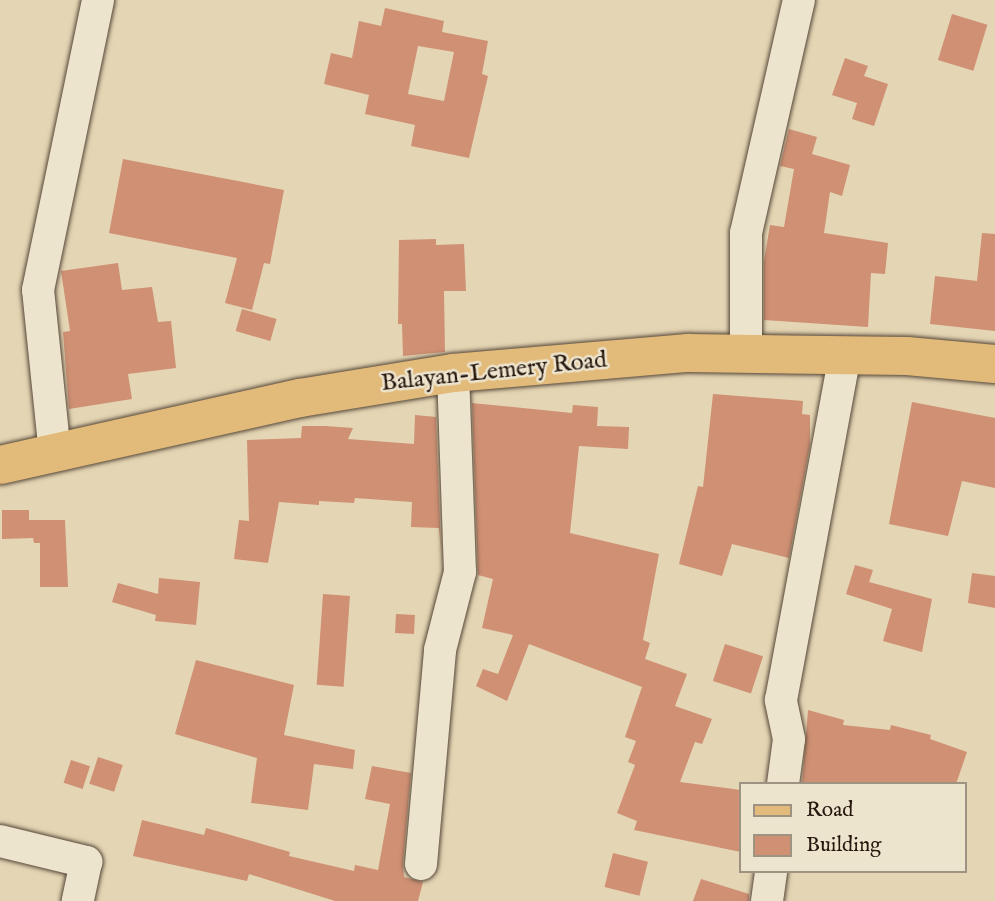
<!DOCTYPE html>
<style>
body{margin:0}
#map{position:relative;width:995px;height:901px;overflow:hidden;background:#e4d5b4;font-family:"IM FELL English",serif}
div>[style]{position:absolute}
.building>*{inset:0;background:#cf9074;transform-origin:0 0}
.roads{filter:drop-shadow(0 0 2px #564738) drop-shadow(0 0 2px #564738)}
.minor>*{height:32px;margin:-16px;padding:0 16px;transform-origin:16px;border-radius:16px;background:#ede4ce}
.major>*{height:38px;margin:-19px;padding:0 19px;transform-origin:19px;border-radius:19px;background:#e2ba7a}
span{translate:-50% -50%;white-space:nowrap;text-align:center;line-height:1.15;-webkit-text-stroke:5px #ede4ce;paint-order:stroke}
.street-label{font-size:24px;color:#27180f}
.legend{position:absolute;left:739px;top:782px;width:228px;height:91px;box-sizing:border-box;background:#ede4ce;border:2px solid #9e9282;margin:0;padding:9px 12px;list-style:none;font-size:21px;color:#27180f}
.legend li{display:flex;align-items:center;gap:14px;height:35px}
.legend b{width:35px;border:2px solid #9e9282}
</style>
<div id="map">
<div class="building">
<i style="clip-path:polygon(evenodd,385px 8px,444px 21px,442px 32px,488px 41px,482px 74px,488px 76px,469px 158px,411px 146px,415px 125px,365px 114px,369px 95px,324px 84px,331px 53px,352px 58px,359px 21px,381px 26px,385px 8px,418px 46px,454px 52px,444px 101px,408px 94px,418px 46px)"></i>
<i style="left:952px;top:14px;width:37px;height:48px;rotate:17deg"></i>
<i style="clip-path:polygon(845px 58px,868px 66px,864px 76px,888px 84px,874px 126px,852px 119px,857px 103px,832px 95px)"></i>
<i style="clip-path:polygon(789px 129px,817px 137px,812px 154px,850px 165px,842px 196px,830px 192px,824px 233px,888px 243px,885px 274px,871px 273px,868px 327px,764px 320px,764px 261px,770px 225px,784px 227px,794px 169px,780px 166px)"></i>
<i style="clip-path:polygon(123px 159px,284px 190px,270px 264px,264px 263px,252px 310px,225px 303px,237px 258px,109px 233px)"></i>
<i style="clip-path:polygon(982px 233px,995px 234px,995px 331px,930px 324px,935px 276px,977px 281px)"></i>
<i style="clip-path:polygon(436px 239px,436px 245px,464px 244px,466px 291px,444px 291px,445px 352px,403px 356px,402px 324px,398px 324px,399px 240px)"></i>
<i style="clip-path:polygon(118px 263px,122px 290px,152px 287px,158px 322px,171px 321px,176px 368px,128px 374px,132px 399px,69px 409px,63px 332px,70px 331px,61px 271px)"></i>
<i style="left:242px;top:309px;width:36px;height:23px;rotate:16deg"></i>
<i style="clip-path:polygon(713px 394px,803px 401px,802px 414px,810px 415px,810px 445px,789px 558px,732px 544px,722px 576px,679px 564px,698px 486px,703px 487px)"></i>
<i style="clip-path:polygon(912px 402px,995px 418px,995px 488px,962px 481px,948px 536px,889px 524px)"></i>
<i style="clip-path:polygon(472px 403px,572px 413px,573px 405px,598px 407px,597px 426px,629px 427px,628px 449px,579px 446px,570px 533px,659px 554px,643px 640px,650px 643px,645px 659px,687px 674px,675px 706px,712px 719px,702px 744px,695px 742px,680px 782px,741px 790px,741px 852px,634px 830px,637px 821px,617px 813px,635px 765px,628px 762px,636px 741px,625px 737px,642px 687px,529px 644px,507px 701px,476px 686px,483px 669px,498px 674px,513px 635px,482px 628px,493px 579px,478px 575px)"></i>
<i style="clip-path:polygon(415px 415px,436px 417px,441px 551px,439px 528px,411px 527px,412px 502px,355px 498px,354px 503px,319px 501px,319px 505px,279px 502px,268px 563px,234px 559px,239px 520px,249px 521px,247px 440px,301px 438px,302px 426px,325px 426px,353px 428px,348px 439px,414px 444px)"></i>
<i style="clip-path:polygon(2px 510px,29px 510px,29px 520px,65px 520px,68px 587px,40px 587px,40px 543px,34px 543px,33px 538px,2px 539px)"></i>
<i style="clip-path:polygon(855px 565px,873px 570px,869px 582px,932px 599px,922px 652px,883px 641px,892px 609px,846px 594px)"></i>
<i style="clip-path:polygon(972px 573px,995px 576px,995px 608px,968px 603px)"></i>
<i style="clip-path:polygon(159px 578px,200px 582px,196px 625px,155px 621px,156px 615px,112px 602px,118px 583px,158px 594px)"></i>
<i style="left:323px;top:594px;width:27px;height:91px;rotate:4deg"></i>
<i style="left:396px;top:614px;width:19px;height:19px;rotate:3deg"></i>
<i style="left:725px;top:644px;width:40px;height:39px;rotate:18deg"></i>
<i style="clip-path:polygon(196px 660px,294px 685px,284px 735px,355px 750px,353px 769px,314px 764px,308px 810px,251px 803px,257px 758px,175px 734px)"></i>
<i style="clip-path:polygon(808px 710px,844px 720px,843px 725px,890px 730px,891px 725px,931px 735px,930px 739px,967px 752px,956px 784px,802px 784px)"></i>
<i style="left:98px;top:757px;width:26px;height:28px;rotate:18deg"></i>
<i style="left:71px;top:760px;width:20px;height:24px;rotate:18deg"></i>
<i style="clip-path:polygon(372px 766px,411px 773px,403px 863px,404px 877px,423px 882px,418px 901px,335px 901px,249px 874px,247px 881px,133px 856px,142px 820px,204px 835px,206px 828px,290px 852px,289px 856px,354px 871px,355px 865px,378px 870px,390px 804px,365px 799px)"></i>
<i style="left:613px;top:853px;width:36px;height:35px;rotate:14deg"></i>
<i style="clip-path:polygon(701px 879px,749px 894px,749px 901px,693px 901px)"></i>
</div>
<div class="roads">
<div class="minor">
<i style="left:746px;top:354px;width:121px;rotate:-90deg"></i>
<i style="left:746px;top:233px;width:239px;rotate:-77.2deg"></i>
<i style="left:55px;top:454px;width:165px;rotate:-95.9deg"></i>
<i style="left:38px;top:290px;width:296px;rotate:-78.3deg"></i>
<i style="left:783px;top:784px;width:45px;rotate:-82.4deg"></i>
<i style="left:789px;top:739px;width:40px;rotate:-102deg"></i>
<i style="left:781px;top:700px;width:350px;rotate:-79.5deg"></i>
<i style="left:0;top:841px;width:89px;rotate:13.7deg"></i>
<i style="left:86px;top:862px;width:40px;rotate:102deg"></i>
<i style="left:421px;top:864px;width:215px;rotate:-84.9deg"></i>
<i style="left:440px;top:650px;width:81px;rotate:-75.6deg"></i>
<i style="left:460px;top:572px;width:199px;rotate:-92deg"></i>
<i style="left:767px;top:901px;width:30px;rotate:-82deg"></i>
</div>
<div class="major">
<i style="left:0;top:465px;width:307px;rotate:-12.6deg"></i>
<i style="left:300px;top:398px;width:155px;rotate:-9.3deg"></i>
<i style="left:453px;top:373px;width:236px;rotate:-4.9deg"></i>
<i style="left:688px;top:353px;width:219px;rotate:0.8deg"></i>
<i style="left:907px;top:356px;width:88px;rotate:5.2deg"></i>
</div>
</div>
<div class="street-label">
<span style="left:494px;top:372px;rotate:-6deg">Balayan-Lemery Road</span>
</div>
<ul class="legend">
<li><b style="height:9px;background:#e2ba7a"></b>Road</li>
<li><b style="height:19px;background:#cf9074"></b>Building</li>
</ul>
</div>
